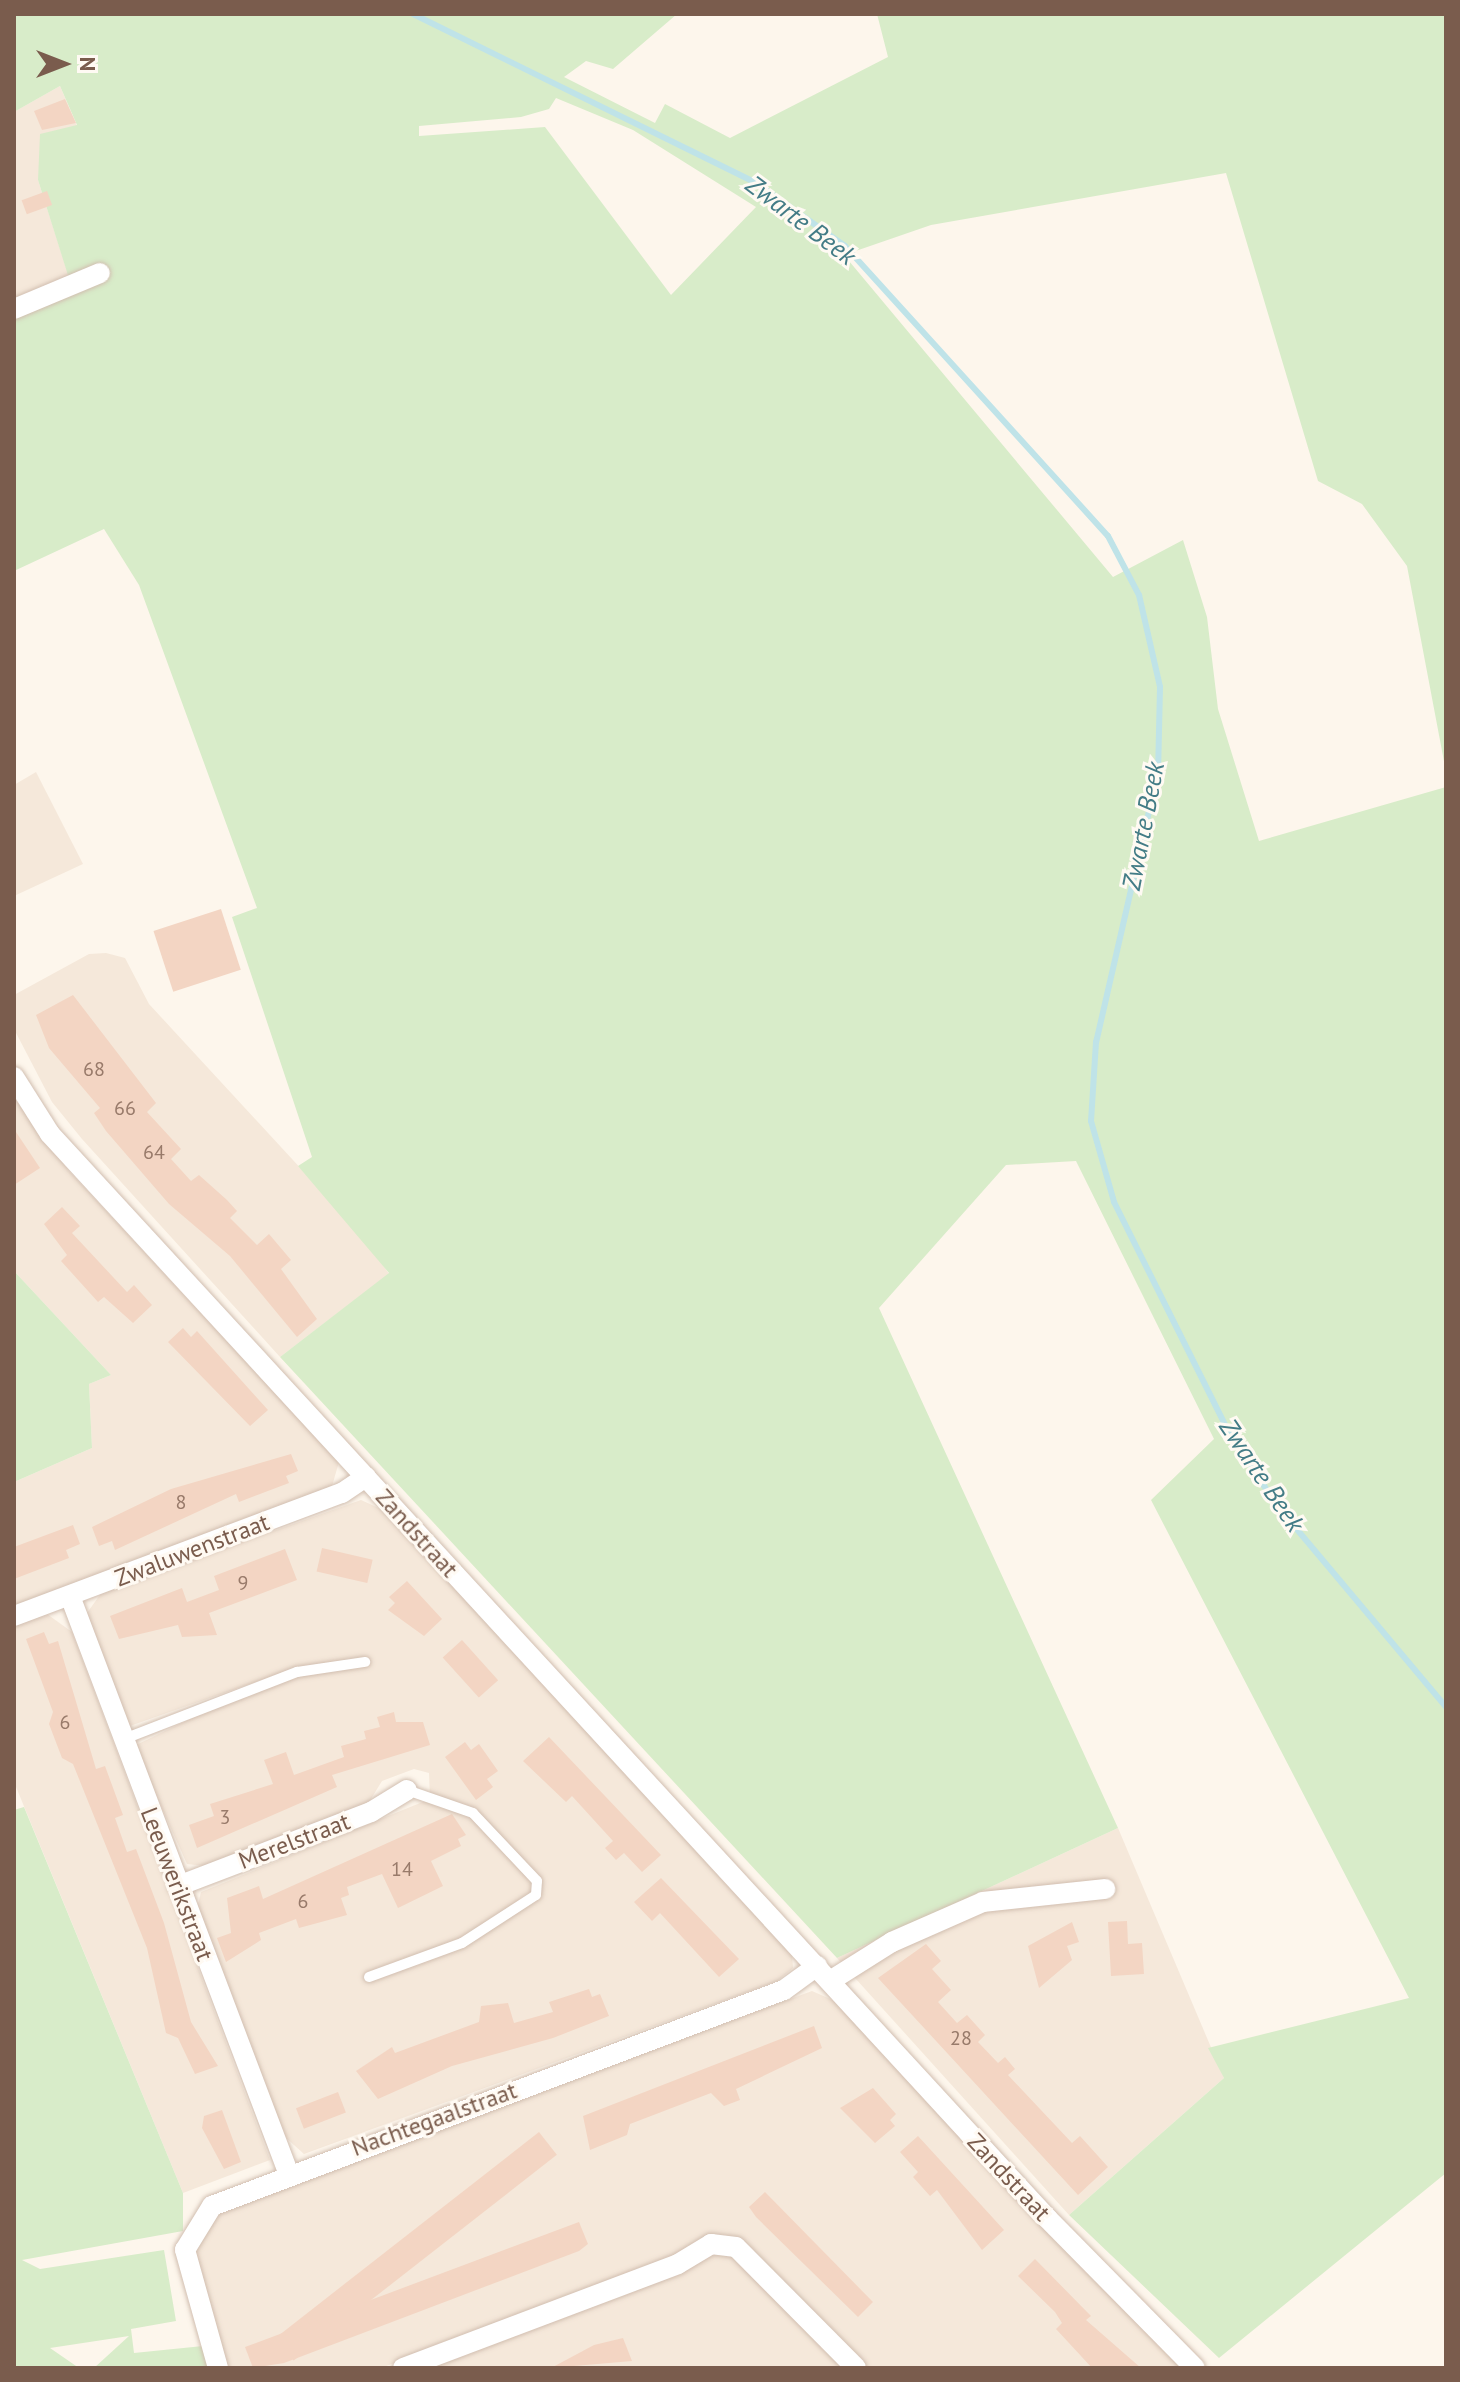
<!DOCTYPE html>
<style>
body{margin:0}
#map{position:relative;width:1460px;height:2382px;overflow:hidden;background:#fdf6ec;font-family:"PT Sans",sans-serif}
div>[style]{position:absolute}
.residential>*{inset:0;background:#f5e8da}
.green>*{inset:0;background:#d8ecc9}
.stream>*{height:6px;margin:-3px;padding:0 3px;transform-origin:3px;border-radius:3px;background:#bfe3e8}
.building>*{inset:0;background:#f3d5c3;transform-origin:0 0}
.roads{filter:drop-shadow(0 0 2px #d1beb0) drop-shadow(0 0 2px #d1beb0)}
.service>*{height:10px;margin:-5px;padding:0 5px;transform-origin:5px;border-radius:5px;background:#fff}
.minor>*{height:20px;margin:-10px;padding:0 10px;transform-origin:10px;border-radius:10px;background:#fff}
span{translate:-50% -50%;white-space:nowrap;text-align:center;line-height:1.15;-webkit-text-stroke:6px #fffaf3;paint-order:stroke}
.number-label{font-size:20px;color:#987a6a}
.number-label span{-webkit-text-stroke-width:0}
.street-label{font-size:24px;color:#7a5c4d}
.water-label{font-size:26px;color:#437c86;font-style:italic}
.frame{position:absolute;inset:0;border:16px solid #7a5c4d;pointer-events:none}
.north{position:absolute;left:24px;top:24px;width:80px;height:80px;-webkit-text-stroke:6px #fffaf3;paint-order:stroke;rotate:90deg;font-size:22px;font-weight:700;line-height:32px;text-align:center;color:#7a5c4d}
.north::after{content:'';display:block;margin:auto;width:28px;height:36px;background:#7a5c4d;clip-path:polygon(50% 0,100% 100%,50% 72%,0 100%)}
</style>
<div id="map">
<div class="residential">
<i style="clip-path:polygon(60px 86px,77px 126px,38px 180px,70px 280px,14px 305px,14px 112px)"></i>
<i style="clip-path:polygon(36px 772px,83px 864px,14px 896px,14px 785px)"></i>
<i style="clip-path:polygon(106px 953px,125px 958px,149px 1004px,363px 1236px,389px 1274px,280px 1357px,82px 1139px,52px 1102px,14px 1029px,14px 995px,89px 954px)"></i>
<i style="clip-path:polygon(14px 1098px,69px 1171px,339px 1462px,332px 1486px,14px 1607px,14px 1482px,92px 1448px,89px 1384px,111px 1375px,14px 1271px)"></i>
<i style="clip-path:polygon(361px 1500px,383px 1510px,792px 1954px,793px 1968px,777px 1981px,304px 2154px,284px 2136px,197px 1909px,201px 1892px,430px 1799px,429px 1773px,414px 1769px,382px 1781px,369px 1802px,205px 1866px,187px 1864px,134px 1746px,298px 1667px,127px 1727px,87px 1613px,102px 1592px)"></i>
<i style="clip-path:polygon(47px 1614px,72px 1632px,270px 2160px,183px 2193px,14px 1782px,14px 1625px)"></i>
<i style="clip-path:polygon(1118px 1828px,1224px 2078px,1069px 2215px,837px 1958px)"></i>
<i style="clip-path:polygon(812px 1991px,837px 2002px,1182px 2368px,866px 2368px,741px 2242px,676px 2257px,381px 2368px,223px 2368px,192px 2251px,216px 2211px)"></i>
<i style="clip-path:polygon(728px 2251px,846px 2368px,422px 2368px,708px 2252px)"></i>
</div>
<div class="green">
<i style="clip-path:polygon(evenodd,14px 14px,677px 14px,613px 69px,586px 61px,564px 77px,655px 123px,665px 104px,730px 138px,888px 57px,877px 14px,1446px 14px,1446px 772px,1407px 566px,1362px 504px,1318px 481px,1226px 173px,931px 225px,844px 255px,1113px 577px,1183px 540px,1207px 617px,1218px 709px,1259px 841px,1446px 787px,1446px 2173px,1219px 2358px,1069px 2215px,1224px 2078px,1208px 2048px,1409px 1998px,1151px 1500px,1214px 1439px,1076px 1161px,1006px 1165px,879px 1308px,1118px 1828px,837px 1958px,280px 1357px,389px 1273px,298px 1166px,312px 1157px,232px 917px,257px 908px,139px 585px,104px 529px,14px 571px,14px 316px,72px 288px,38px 180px,40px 134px,77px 125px,60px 86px,14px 112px,14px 14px,556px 98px,633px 130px,756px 207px,671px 295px,545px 127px,419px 136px,419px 126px,521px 117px,549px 109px,556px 98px)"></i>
<i style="clip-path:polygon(14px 1271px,111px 1375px,89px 1384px,92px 1448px,14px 1482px)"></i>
<i style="clip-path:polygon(24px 1807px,183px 2193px,183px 2231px,22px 2260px,40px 2269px,164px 2250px,176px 2321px,131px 2329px,134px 2353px,203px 2346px,211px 2368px,94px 2368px,129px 2336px,50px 2348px,79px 2368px,14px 2368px,14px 1810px)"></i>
</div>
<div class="stream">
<i style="left:413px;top:14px;width:381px;rotate:26.2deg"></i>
<i style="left:755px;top:182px;width:110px;rotate:35.4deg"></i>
<i style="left:845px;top:246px;width:391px;rotate:47.8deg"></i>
<i style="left:1108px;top:536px;width:67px;rotate:62.3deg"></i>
<i style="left:1139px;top:595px;width:94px;rotate:77.1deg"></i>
<i style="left:1160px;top:687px;width:85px;rotate:91.3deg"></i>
<i style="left:1158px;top:772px;width:277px;rotate:102.9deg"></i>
<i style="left:1096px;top:1042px;width:79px;rotate:93.6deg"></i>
<i style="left:1091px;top:1121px;width:84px;rotate:74.1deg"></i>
<i style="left:1114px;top:1202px;width:263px;rotate:63.5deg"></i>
<i style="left:1231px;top:1437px;width:86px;rotate:55.9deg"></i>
<i style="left:1279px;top:1508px;width:260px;rotate:50deg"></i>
</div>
<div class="building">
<i style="clip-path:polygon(65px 99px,76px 123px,42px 130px,34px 111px)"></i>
<i style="left:47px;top:191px;width:15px;height:27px;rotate:70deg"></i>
<i style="left:221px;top:909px;width:64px;height:71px;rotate:72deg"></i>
<i style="clip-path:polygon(73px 995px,156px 1103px,147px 1112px,181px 1149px,171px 1159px,191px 1181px,199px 1175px,227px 1200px,237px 1211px,230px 1218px,257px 1245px,269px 1234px,291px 1260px,281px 1269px,317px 1319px,297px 1337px,230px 1256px,169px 1204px,106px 1131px,94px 1113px,100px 1108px,49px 1048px,36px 1015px)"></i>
<i style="clip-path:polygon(14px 1129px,40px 1168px,14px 1185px)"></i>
<i style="clip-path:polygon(62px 1207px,80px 1226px,72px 1233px,127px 1292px,134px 1285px,152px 1305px,133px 1323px,104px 1297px,98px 1302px,61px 1261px,67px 1255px,44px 1224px)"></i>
<i style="clip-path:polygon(183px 1328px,191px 1337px,197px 1331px,268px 1410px,250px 1426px,168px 1342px)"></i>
<i style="clip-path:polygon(291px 1454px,298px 1471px,286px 1476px,289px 1483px,239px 1502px,236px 1494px,115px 1550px,112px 1541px,99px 1546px,92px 1527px,171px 1489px)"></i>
<i style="clip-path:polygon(73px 1525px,80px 1544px,66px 1550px,69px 1558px,14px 1579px,14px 1547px)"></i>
<i style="left:322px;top:1548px;width:52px;height:24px;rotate:13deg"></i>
<i style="clip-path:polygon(285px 1549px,297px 1580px,209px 1613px,217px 1635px,182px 1637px,178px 1625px,119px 1639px,110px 1616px,182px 1588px,187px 1602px,219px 1590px,214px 1576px)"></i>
<i style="clip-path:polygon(407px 1581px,442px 1619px,424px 1636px,388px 1610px,395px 1603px,389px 1597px)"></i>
<i style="clip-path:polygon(44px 1632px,49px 1644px,58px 1641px,96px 1769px,105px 1766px,123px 1815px,115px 1818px,127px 1852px,136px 1849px,164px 1923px,191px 2022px,218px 2066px,195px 2074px,178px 2038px,166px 2033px,147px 1948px,73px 1764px,62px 1758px,49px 1724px,53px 1712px,26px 1639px)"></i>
<i style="left:462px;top:1640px;width:54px;height:26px;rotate:48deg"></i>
<i style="clip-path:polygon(394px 1712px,396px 1722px,423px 1722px,430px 1745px,332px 1775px,337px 1787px,197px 1848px,189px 1825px,214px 1816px,210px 1804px,273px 1784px,264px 1760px,286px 1752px,294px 1775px,344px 1757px,341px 1746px,366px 1739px,364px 1731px,380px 1727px,377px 1717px)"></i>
<i style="clip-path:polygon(549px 1737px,661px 1855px,642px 1872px,624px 1853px,616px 1860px,605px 1848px,613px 1841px,572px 1796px,566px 1802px,523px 1761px)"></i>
<i style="clip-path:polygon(465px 1742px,471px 1750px,479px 1744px,498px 1771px,487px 1779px,493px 1787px,476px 1800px,445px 1757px)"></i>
<i style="clip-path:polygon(452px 1814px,466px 1835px,458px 1839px,461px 1846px,431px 1861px,443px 1886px,398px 1908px,382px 1874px,347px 1887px,349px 1895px,341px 1898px,347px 1915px,299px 1928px,296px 1919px,259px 1933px,261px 1940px,226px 1962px,217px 1938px,231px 1933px,227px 1898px,259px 1886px,263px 1899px)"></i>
<i style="clip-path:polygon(661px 1878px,739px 1959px,719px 1977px,660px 1913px,652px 1921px,634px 1902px)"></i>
<i style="clip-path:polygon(1127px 1921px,1128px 1944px,1142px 1943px,1144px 1974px,1111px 1976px,1108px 1922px)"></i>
<i style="clip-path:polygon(1072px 1922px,1079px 1942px,1067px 1946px,1072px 1960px,1039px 1988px,1028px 1946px)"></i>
<i style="clip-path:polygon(926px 1944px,941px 1961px,932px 1969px,951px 1990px,938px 2002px,957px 2023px,967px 2015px,985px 2035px,978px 2042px,998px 2063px,1005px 2057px,1015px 2069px,1008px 2075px,1072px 2143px,1080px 2136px,1108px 2167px,1078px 2195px,878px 1978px)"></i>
<i style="clip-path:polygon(589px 1989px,592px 1997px,600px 1994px,609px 2016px,553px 2038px,452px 2066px,378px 2099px,356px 2071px,392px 2047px,395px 2053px,479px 2022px,481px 2006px,508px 2003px,514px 2023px,553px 2012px,549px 2002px)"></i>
<i style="clip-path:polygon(814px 2026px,822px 2048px,736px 2089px,740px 2100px,724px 2106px,711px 2093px,630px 2124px,627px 2135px,590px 2150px,583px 2116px)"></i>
<i style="clip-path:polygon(873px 2088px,896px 2114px,890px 2120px,895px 2126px,875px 2143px,840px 2108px)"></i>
<i style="left:338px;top:2092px;width:22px;height:45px;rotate:69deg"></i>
<i style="clip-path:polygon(222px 2110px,241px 2162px,224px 2169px,202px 2128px,204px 2116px)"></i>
<i style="left:539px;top:2132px;width:29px;height:334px;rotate:52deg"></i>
<i style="clip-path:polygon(918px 2136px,1004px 2230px,982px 2250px,937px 2190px,930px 2196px,913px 2177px,918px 2172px,900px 2152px)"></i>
<i style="clip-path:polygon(765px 2192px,873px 2302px,858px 2317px,756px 2217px,749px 2207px)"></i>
<i style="clip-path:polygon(579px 2222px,588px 2244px,579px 2251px,284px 2363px,253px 2368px,245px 2347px)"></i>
<i style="clip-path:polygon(1035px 2259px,1091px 2316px,1086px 2320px,1141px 2368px,1092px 2368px,1081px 2356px,1056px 2329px,1062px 2323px,1055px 2312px,1018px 2276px)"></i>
<i style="clip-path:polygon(623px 2338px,632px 2361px,551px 2368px,594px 2345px)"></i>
</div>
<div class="roads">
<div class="service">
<i style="left:124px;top:1739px;width:186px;rotate:-21.2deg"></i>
<i style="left:297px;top:1672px;width:69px;rotate:-8.4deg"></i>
<i style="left:369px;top:1977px;width:99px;rotate:-20.1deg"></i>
<i style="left:462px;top:1943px;width:88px;rotate:-33deg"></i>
<i style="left:536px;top:1895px;width:14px;rotate:-86deg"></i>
<i style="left:537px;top:1881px;width:93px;rotate:-133.3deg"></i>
<i style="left:473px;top:1813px;width:70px;rotate:-160.8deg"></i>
</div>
<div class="minor">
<i style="left:14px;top:309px;width:93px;rotate:-22.7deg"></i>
<i style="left:14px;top:1077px;width:67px;rotate:57.7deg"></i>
<i style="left:50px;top:1134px;width:1474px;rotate:47.39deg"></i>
<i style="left:1048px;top:2219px;width:209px;rotate:45.4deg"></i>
<i style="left:70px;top:1596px;width:616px;rotate:69.27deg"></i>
<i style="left:14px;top:1616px;width:350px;rotate:-20.6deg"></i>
<i style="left:342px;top:1493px;width:29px;rotate:-34deg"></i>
<i style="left:178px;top:1886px;width:207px;rotate:-21deg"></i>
<i style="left:371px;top:1812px;width:42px;rotate:-31.4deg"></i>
<i style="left:830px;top:1981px;width:73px;rotate:-32.2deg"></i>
<i style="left:892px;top:1942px;width:99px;rotate:-23.7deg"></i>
<i style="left:983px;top:1902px;width:123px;rotate:-6.1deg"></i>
<i style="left:218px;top:2368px;width:123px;rotate:-105.6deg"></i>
<i style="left:185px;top:2250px;width:52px;rotate:-58.5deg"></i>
<i style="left:212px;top:2206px;width:611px;rotate:-20.69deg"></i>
<i style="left:784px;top:1990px;width:41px;rotate:-36deg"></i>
<i style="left:403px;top:2368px;width:294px;rotate:-20.7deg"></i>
<i style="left:678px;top:2264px;width:39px;rotate:-31deg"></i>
<i style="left:711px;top:2244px;width:25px;rotate:7deg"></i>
<i style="left:736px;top:2247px;width:170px;rotate:45.2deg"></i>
</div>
</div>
<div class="number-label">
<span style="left:94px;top:1069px">68</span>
<span style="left:125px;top:1108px">66</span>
<span style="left:154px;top:1152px">64</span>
<span style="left:181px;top:1502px">8</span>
<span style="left:243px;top:1583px">9</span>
<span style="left:65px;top:1722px">6</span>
<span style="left:225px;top:1817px">3</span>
<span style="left:402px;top:1869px">14</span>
<span style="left:303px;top:1901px">6</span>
<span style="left:961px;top:2038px">28</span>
</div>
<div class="street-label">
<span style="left:417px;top:1533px;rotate:48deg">Zandstraat</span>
<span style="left:192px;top:1550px;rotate:-21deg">Zwaluwenstraat</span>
<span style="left:294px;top:1841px;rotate:-21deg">Merelstraat</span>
<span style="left:177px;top:1884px;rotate:69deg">Leeuwerikstraat</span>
<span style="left:434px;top:2119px;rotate:-20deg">Nachtegaalstraat</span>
<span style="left:1009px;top:2177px;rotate:47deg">Zandstraat</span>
</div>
<div class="water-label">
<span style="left:801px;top:220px;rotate:37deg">Zwarte Beek</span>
<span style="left:1143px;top:826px;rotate:-79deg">Zwarte Beek</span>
<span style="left:1262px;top:1475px;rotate:56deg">Zwarte Beek</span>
</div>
<div class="frame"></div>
<div class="north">N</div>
</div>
